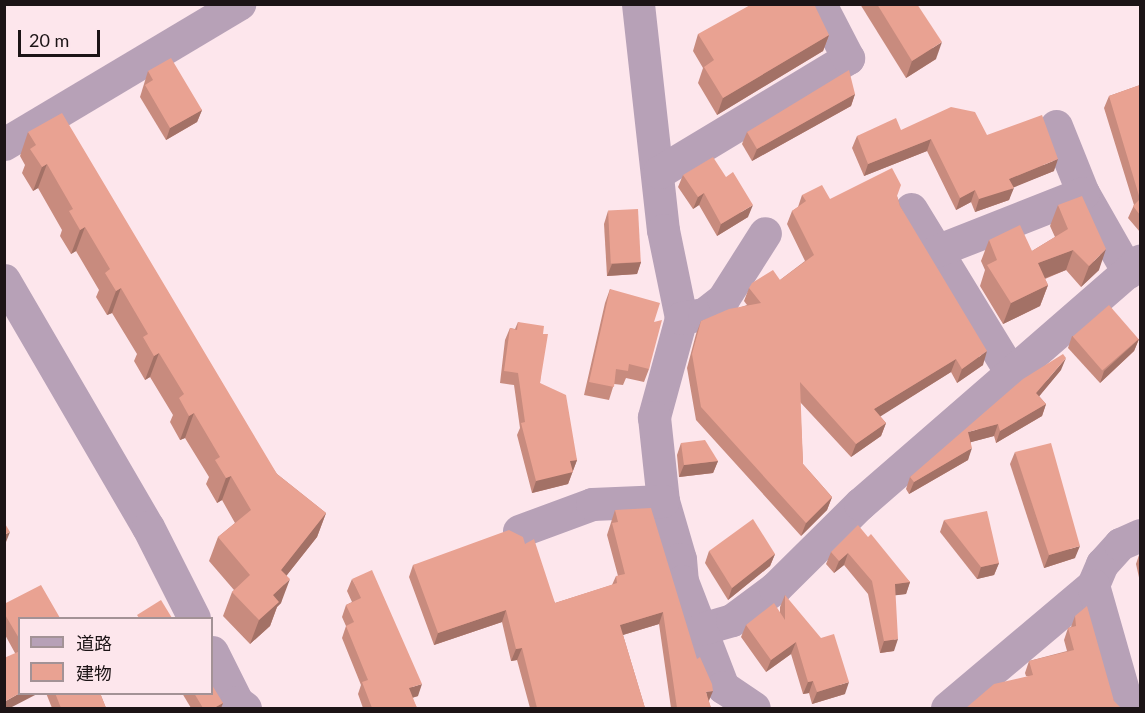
<!DOCTYPE html>
<meta charset="utf-8">
<style>
body{margin:0}
#map{position:relative;width:1145px;height:713px;overflow:hidden;background:#fde6ec;font-family:Lato,"Noto Sans JP",sans-serif}
div>[style]{position:absolute}
.minor>*{height:33px;margin:-16.5px;padding:0 16.5px;transform-origin:16.5px;border-radius:16.5px;background:#b7a1b7}
.wall>*{inset:0;background:#c88b7e}
.shaded-wall>*{inset:0;background:#a37166}
.building>*{inset:0;background:#e9a292;transform-origin:0 0}
span{translate:-50% -50%;white-space:nowrap;text-align:center;line-height:1.15;-webkit-text-stroke:4.5px #fde6ec;paint-order:stroke}
.frame{position:absolute;inset:0;border:6px solid #1c1416;pointer-events:none}
.legend{position:absolute;left:18px;top:617px;width:195px;height:78px;box-sizing:border-box;background:#fde6ec;border:2px solid #a39296;margin:0;padding:8px 10px;list-style:none;font-size:18px;color:#1c1416}
.legend li{display:flex;align-items:center;gap:12px;height:30px}
.legend b{width:30px;border:2px solid #a39296}
.scale{position:absolute;left:18px;top:30px;width:82px;height:27px;box-sizing:border-box;border:3px solid #1c1416;border-top:0;padding-left:8px;font-size:18px;line-height:21px;white-space:nowrap;color:#1c1416;-webkit-text-stroke:4px #fde6ec;paint-order:stroke}
</style>
<div id="map">
<div class="minor">
<i style="left:638px;top:4px;width:227px;rotate:83.7deg"></i>
<i style="left:663px;top:230px;width:90px;rotate:78.4deg"></i>
<i style="left:681px;top:318px;width:103px;rotate:105.3deg"></i>
<i style="left:654px;top:417px;width:84px;rotate:83.9deg"></i>
<i style="left:663px;top:501px;width:60px;rotate:73.7deg"></i>
<i style="left:680px;top:559px;width:22px;rotate:85deg"></i>
<i style="left:682px;top:581px;width:114px;rotate:68.9deg"></i>
<i style="left:723px;top:687px;width:37px;rotate:34deg"></i>
<i style="left:1056px;top:126px;width:72px;rotate:68.1deg"></i>
<i style="left:1083px;top:193px;width:91px;rotate:60.3deg"></i>
<i style="left:4px;top:144px;width:274px;rotate:-30.8deg"></i>
<i style="left:659px;top:172px;width:221px;rotate:-31.1deg"></i>
<i style="left:848px;top:58px;width:61px;rotate:-117.4deg"></i>
<i style="left:911px;top:209px;width:190px;rotate:58.6deg"></i>
<i style="left:936px;top:251px;width:158px;rotate:-21.5deg"></i>
<i style="left:4px;top:280px;width:286px;rotate:59.8deg"></i>
<i style="left:148px;top:527px;width:102px;rotate:63.2deg"></i>
<i style="left:681px;top:318px;width:23px;rotate:-10deg"></i>
<i style="left:704px;top:314px;width:24px;rotate:-38deg"></i>
<i style="left:723px;top:299px;width:78px;rotate:-57.5deg"></i>
<i style="left:519px;top:531px;width:78px;rotate:-20.3deg"></i>
<i style="left:592px;top:504px;width:71px;rotate:-2.4deg"></i>
<i style="left:1093px;top:585px;width:23px;rotate:-67deg"></i>
<i style="left:1102px;top:564px;width:27px;rotate:-48deg"></i>
<i style="left:1120px;top:544px;width:22px;rotate:-24deg"></i>
<i style="left:701px;top:629px;width:32px;rotate:-16deg"></i>
<i style="left:732px;top:620px;width:54px;rotate:-36.7deg"></i>
<i style="left:775px;top:588px;width:120px;rotate:-44.7deg"></i>
<i style="left:860px;top:504px;width:371px;rotate:-41deg"></i>
<i style="left:212px;top:652px;width:56px;rotate:63.4deg"></i>
<i style="left:237px;top:702px;width:10px;rotate:37deg"></i>
<i style="left:947px;top:708px;width:191px;rotate:-40.1deg"></i>
<i style="left:1093px;top:585px;width:128px;rotate:74.1deg"></i>
</div>
<div class="wall">
<i style="clip-path:polygon(860px 4px,917px 4px,936px 59px,906px 78px)"></i>
<i style="clip-path:polygon(698px 34px,829px 35px,823px 51px,717px 115px,698px 83px,703px 68px,693px 51px)"></i>
<i style="clip-path:polygon(148px 71px,202px 110px,197px 122px,166px 140px,140px 97px)"></i>
<i style="clip-path:polygon(1140px 85px,1140px 232px,1128px 218px,1134px 205px,1104px 108px,1109px 96px)"></i>
<i style="clip-path:polygon(855px 94px,851px 106px,752px 161px,742px 144px,747px 132px)"></i>
<i style="clip-path:polygon(901px 130px,987px 135px,1054px 171px,1013px 187px,1009px 200px,975px 212px,971px 202px,956px 210px,927px 151px,864px 176px,852px 148px,857px 136px)"></i>
<i style="clip-path:polygon(28px 132px,277px 474px,326px 513px,317px 537px,286px 576px,281px 603px,277px 607px,270px 626px,250px 644px,223px 616px,232px 592px,234px 590px,209px 561px,218px 537px,235px 523px,222px 500px,217px 503px,206px 484px,209px 477px,185px 438px,180px 440px,170px 422px,173px 415px,150px 377px,145px 380px,134px 361px,137px 354px,112px 313px,107px 315px,96px 297px,99px 290px,76px 251px,71px 254px,60px 236px,62px 230px,38px 188px,33px 191px,22px 173px,25px 165px,20px 156px)"></i>
<i style="clip-path:polygon(683px 175px,748px 217px,717px 236px,699px 205px,693px 209px,678px 187px)"></i>
<i style="clip-path:polygon(802px 195px,830px 199px,897px 196px,900px 206px,983px 365px,957px 383px,951px 372px,880px 416px,886px 423px,881px 436px,851px 457px,800px 402px,803px 464px,832px 497px,827px 510px,801px 536px,696px 420px,687px 368px,696px 334px,701px 321px,747px 305px,744px 301px,749px 288px,780px 280px,805px 261px,787px 224px,792px 211px,798px 207px)"></i>
<i style="clip-path:polygon(1058px 205px,1099px 270px,1081px 287px,1066px 270px,1045px 279px,1048px 285px,1040px 306px,1003px 324px,980px 286px,985px 270px,981px 261px,989px 240px,1032px 251px,1055px 237px,1050px 226px)"></i>
<i style="clip-path:polygon(608px 211px,641px 262px,637px 274px,607px 276px,604px 224px)"></i>
<i style="clip-path:polygon(610px 289px,654px 322px,649px 369px,644px 382px,626px 378px,623px 385px,614px 384px,609px 400px,584px 395px,605px 303px)"></i>
<i style="clip-path:polygon(518px 322px,543px 334px,540px 383px,577px 460px,568px 484px,532px 493px,517px 435px,520px 428px,514px 385px,500px 383px,505px 340px,510px 328px,515px 329px)"></i>
<i style="clip-path:polygon(1072px 336px,1139px 339px,1134px 351px,1100px 383px,1068px 348px)"></i>
<i style="clip-path:polygon(1061px 370px,1039px 396px,1046px 404px,1042px 416px,996px 443px,994px 436px,971px 442px,968px 460px,909px 494px,906px 489px,910px 477px)"></i>
<i style="clip-path:polygon(681px 443px,718px 461px,713px 473px,679px 477px,677px 455px)"></i>
<i style="clip-path:polygon(1015px 452px,1075px 558px,1044px 568px,1010px 464px)"></i>
<i style="clip-path:polygon(615px 510px,709px 702px,711px 708px,671px 708px,659px 624px,623px 635px,645px 708px,530px 708px,517px 660px,511px 661px,502px 622px,434px 645px,409px 577px,413px 565px,525px 544px,555px 603px,612px 585px,616px 576px,618px 576px,607px 535px)"></i>
<i style="clip-path:polygon(944px 520px,999px 563px,994px 575px,977px 579px,940px 532px)"></i>
<i style="clip-path:polygon(868px 537px,910px 582px,906px 594px,895px 595px,894px 651px,880px 653px,868px 594px,844px 565px,834px 573px,826px 564px,831px 552px)"></i>
<i style="clip-path:polygon(709px 551px,775px 554px,770px 566px,728px 600px,705px 563px)"></i>
<i style="clip-path:polygon(1140px 552px,1140px 582px,1136px 564px)"></i>
<i style="clip-path:polygon(352px 579px,418px 696px,412px 698px,417px 708px,363px 708px,358px 694px,361px 685px,342px 638px,346px 626px,342px 617px,346px 605px,352px 602px,347px 591px)"></i>
<i style="clip-path:polygon(785px 595px,845px 694px,812px 704px,809px 693px,803px 694px,791px 654px,766px 672px,741px 637px,746px 625px,780px 613px,780px 607px)"></i>
<i style="clip-path:polygon(4px 604px,20px 618px,20px 693px,15px 653px,4px 633px)"></i>
<i style="clip-path:polygon(1075px 616px,1114px 701px,1026px 676px,1025px 673px,1029px 661px,1067px 651px,1064px 640px,1068px 628px,1071px 627px)"></i>
<i style="clip-path:polygon(46px 693px,100px 693px,106px 708px,52px 708px)"></i>
<i style="clip-path:polygon(182px 693px,212px 693px,223px 703px,221px 708px,191px 708px)"></i>
</div>
<div class="shaded-wall">
<i style="clip-path:polygon(829px 35px,823px 51px,717px 115px,723px 98px)"></i>
<i style="clip-path:polygon(942px 42px,936px 59px,906px 78px,912px 61px)"></i>
<i style="clip-path:polygon(855px 94px,851px 106px,752px 161px,757px 149px)"></i>
<i style="clip-path:polygon(202px 110px,197px 122px,166px 140px,170px 128px)"></i>
<i style="clip-path:polygon(931px 139px,927px 151px,864px 176px,868px 164px)"></i>
<i style="clip-path:polygon(1058px 159px,1054px 171px,1005px 191px,1014px 188px,1009px 200px,975px 212px,979px 199px,1009px 179px)"></i>
<i style="clip-path:polygon(47px 164px,38px 188px,33px 191px,42px 167px)"></i>
<i style="clip-path:polygon(975px 190px,971px 202px,956px 210px,960px 198px)"></i>
<i style="clip-path:polygon(704px 193px,699px 205px,693px 209px,698px 197px)"></i>
<i style="clip-path:polygon(753px 205px,748px 217px,717px 236px,721px 224px)"></i>
<i style="clip-path:polygon(85px 227px,76px 251px,71px 254px,80px 230px)"></i>
<i style="clip-path:polygon(1106px 249px,1099px 270px,1081px 287px,1089px 266px)"></i>
<i style="clip-path:polygon(1073px 250px,1066px 270px,1030px 284px,1038px 263px)"></i>
<i style="clip-path:polygon(641px 262px,637px 274px,607px 276px,612px 264px)"></i>
<i style="clip-path:polygon(1048px 285px,1040px 306px,1003px 324px,1011px 303px)"></i>
<i style="clip-path:polygon(121px 288px,112px 313px,107px 315px,116px 291px)"></i>
<i style="clip-path:polygon(1139px 339px,1134px 351px,1100px 383px,1104px 371px)"></i>
<i style="clip-path:polygon(987px 351px,983px 365px,957px 383px,962px 369px)"></i>
<i style="clip-path:polygon(159px 353px,150px 377px,145px 380px,154px 356px)"></i>
<i style="clip-path:polygon(1066px 358px,1061px 370px,1032px 405px,1036px 393px)"></i>
<i style="clip-path:polygon(956px 359px,951px 372px,870px 423px,874px 409px)"></i>
<i style="clip-path:polygon(1046px 404px,1042px 416px,996px 443px,1000px 431px)"></i>
<i style="clip-path:polygon(194px 413px,185px 438px,180px 440px,189px 416px)"></i>
<i style="clip-path:polygon(886px 423px,881px 436px,851px 457px,856px 444px)"></i>
<i style="clip-path:polygon(998px 424px,994px 436px,964px 444px,968px 432px)"></i>
<i style="clip-path:polygon(972px 448px,968px 460px,909px 494px,914px 482px)"></i>
<i style="clip-path:polygon(577px 460px,568px 484px,532px 493px,536px 481px,570px 461px)"></i>
<i style="clip-path:polygon(718px 461px,713px 473px,679px 477px,684px 465px)"></i>
<i style="clip-path:polygon(231px 476px,222px 500px,217px 503px,226px 478px)"></i>
<i style="clip-path:polygon(832px 497px,827px 510px,801px 536px,806px 523px)"></i>
<i style="clip-path:polygon(326px 513px,317px 537px,272px 594px,281px 570px)"></i>
<i style="clip-path:polygon(10px 532px,4px 547px,4px 535px)"></i>
<i style="clip-path:polygon(1080px 546px,1075px 558px,1044px 568px,1049px 555px)"></i>
<i style="clip-path:polygon(848px 553px,844px 565px,834px 573px,839px 561px)"></i>
<i style="clip-path:polygon(775px 554px,770px 566px,728px 600px,732px 588px)"></i>
<i style="clip-path:polygon(999px 563px,994px 575px,977px 579px,981px 567px)"></i>
<i style="clip-path:polygon(290px 579px,281px 603px,277px 607px,270px 626px,250px 644px,259px 620px,273px 595px)"></i>
<i style="clip-path:polygon(910px 582px,906px 594px,890px 596px,895px 584px)"></i>
<i style="clip-path:polygon(506px 610px,502px 622px,434px 645px,438px 633px)"></i>
<i style="clip-path:polygon(663px 612px,659px 624px,616px 637px,620px 625px)"></i>
<i style="clip-path:polygon(898px 639px,894px 651px,880px 653px,884px 641px)"></i>
<i style="clip-path:polygon(796px 642px,791px 654px,766px 672px,771px 660px)"></i>
<i style="clip-path:polygon(522px 648px,517px 660px,511px 661px,516px 649px)"></i>
<i style="clip-path:polygon(813px 681px,809px 693px,803px 694px,808px 682px)"></i>
<i style="clip-path:polygon(849px 682px,845px 694px,812px 704px,817px 692px)"></i>
<i style="clip-path:polygon(422px 684px,418px 696px,404px 700px,409px 688px)"></i>
<i style="clip-path:polygon(713px 691px,708px 703px,706px 692px)"></i>
<i style="clip-path:polygon(20px 693px,39px 693px,10px 708px,4px 708px,4px 702px)"></i>
<i style="clip-path:polygon(223px 703px,221px 708px,214px 708px)"></i>
</div>
<div class="building">
<i style="clip-path:polygon(752px 4px,814px 4px,829px 35px,723px 98px,704px 67px,714px 60px,698px 34px)"></i>
<i style="clip-path:polygon(877px 4px,917px 4px,942px 42px,912px 61px)"></i>
<i style="clip-path:polygon(171px 58px,202px 110px,170px 128px,145px 85px,153px 80px,148px 71px)"></i>
<i style="clip-path:polygon(849px 70px,855px 94px,757px 149px,747px 132px)"></i>
<i style="clip-path:polygon(1140px 85px,1140px 215px,1133px 206px,1140px 199px,1109px 96px)"></i>
<i style="clip-path:polygon(951px 107px,975px 112px,987px 135px,1042px 115px,1058px 159px,1009px 179px,1014px 188px,979px 199px,975px 190px,960px 198px,931px 139px,868px 164px,857px 136px,896px 118px,901px 130px)"></i>
<i style="clip-path:polygon(62px 113px,277px 474px,326px 513px,281px 570px,290px 579px,273px 595px,279px 602px,259px 620px,232px 592px,250px 575px,218px 537px,251px 510px,231px 476px,226px 478px,215px 460px,220px 457px,194px 413px,189px 416px,179px 398px,184px 394px,159px 353px,154px 356px,143px 337px,148px 334px,121px 288px,116px 291px,105px 273px,110px 269px,85px 227px,80px 230px,69px 211px,73px 209px,47px 164px,42px 167px,30px 149px,36px 145px,28px 132px)"></i>
<i style="clip-path:polygon(713px 157px,726px 177px,733px 172px,753px 205px,721px 224px,704px 193px,698px 197px,683px 175px)"></i>
<i style="clip-path:polygon(892px 168px,901px 185px,897px 196px,900px 206px,987px 351px,962px 369px,956px 359px,874px 409px,886px 423px,856px 444px,800px 382px,803px 464px,832px 497px,806px 523px,701px 407px,692px 354px,701px 321px,729px 309px,761px 303px,749px 288px,752px 283px,773px 270px,780px 280px,814px 255px,792px 211px,806px 201px,802px 195px,822px 185px,830px 199px)"></i>
<i style="clip-path:polygon(1082px 196px,1106px 249px,1089px 266px,1073px 250px,1038px 263px,1048px 285px,1011px 303px,987px 265px,997px 260px,989px 240px,1020px 225px,1032px 251px,1068px 229px,1058px 205px)"></i>
<i style="left:638px;top:209px;width:53px;height:30px;rotate:87deg"></i>
<i style="clip-path:polygon(610px 289px,660px 303px,654px 322px,662px 320px,649px 369px,629px 364px,628px 371px,616px 369px,614px 387px,589px 382px)"></i>
<i style="left:1109px;top:305px;width:45px;height:48px;rotate:49deg"></i>
<i style="clip-path:polygon(518px 322px,544px 326px,543px 334px,548px 334px,540px 383px,566px 395px,577px 460px,570px 461px,573px 472px,536px 481px,521px 423px,525px 422px,518px 373px,504px 371px,510px 328px,517px 330px)"></i>
<i style="clip-path:polygon(1063px 354px,1066px 358px,1036px 393px,1046px 404px,1000px 431px,998px 424px,968px 432px,972px 448px,914px 482px,910px 477px,1023px 379px)"></i>
<i style="clip-path:polygon(705px 440px,718px 461px,684px 465px,681px 443px)"></i>
<i style="clip-path:polygon(1051px 443px,1080px 546px,1049px 555px,1015px 452px)"></i>
<i style="clip-path:polygon(651px 508px,697px 659px,700px 657px,712px 684px,713px 691px,706px 692px,711px 708px,677px 708px,663px 612px,620px 625px,645px 708px,537px 708px,522px 648px,516px 649px,506px 610px,438px 633px,413px 565px,509px 530px,523px 537px,525px 544px,534px 539px,555px 603px,617px 583px,616px 576px,625px 574px,612px 523px,618px 522px,615px 510px)"></i>
<i style="clip-path:polygon(987px 511px,999px 563px,981px 567px,944px 520px)"></i>
<i style="clip-path:polygon(753px 519px,775px 554px,732px 588px,709px 551px)"></i>
<i style="clip-path:polygon(4px 522px,10px 532px,4px 535px)"></i>
<i style="clip-path:polygon(858px 525px,868px 537px,871px 534px,910px 582px,895px 584px,898px 639px,884px 641px,872px 581px,848px 553px,839px 561px,831px 552px)"></i>
<i style="clip-path:polygon(372px 570px,422px 684px,409px 688px,417px 708px,372px 708px,362px 682px,368px 680px,346px 626px,354px 622px,346px 605px,361px 598px,352px 579px)"></i>
<i style="clip-path:polygon(41px 585px,60px 618px,20px 618px,20px 640px,4px 613px,4px 604px)"></i>
<i style="clip-path:polygon(785px 595px,821px 638px,834px 634px,849px 682px,817px 692px,813px 681px,808px 682px,796px 642px,771px 660px,746px 625px,774px 603px,785px 620px)"></i>
<i style="clip-path:polygon(161px 600px,172px 618px,139px 618px,137px 615px)"></i>
<i style="clip-path:polygon(1087px 606px,1114px 701px,1121px 708px,966px 708px,994px 684px,1033px 675px,1029px 661px,1074px 650px,1068px 628px,1076px 626px,1075px 616px)"></i>
<i style="clip-path:polygon(20px 651px,20px 693px,4px 702px,4px 658px)"></i>
<i style="clip-path:polygon(212px 685px,223px 703px,214px 708px,203px 708px,194px 693px,212px 693px)"></i>
<i style="clip-path:polygon(55px 693px,100px 693px,106px 708px,61px 708px)"></i>
</div>
<div class="frame"></div>
<ul class="legend">
<li><b style="height:8px;background:#b7a1b7"></b>道路</li>
<li><b style="height:16px;background:#e9a292"></b>建物</li>
</ul>
<div class="scale">20 m</div>
</div>
